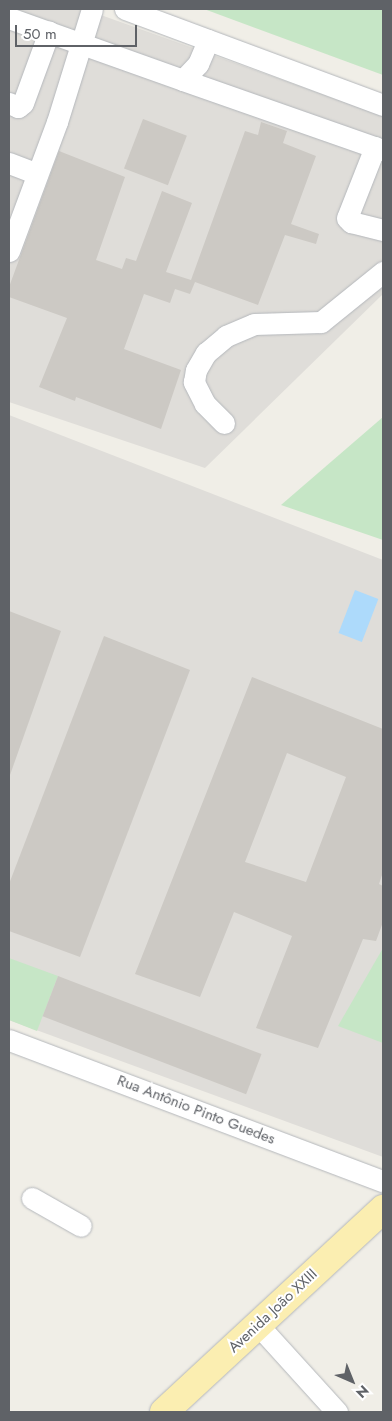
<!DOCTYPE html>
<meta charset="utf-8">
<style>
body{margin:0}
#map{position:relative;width:392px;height:1421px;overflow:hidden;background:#f0eee7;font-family:Jost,sans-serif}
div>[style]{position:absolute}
.industrial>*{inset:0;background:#dfddd9}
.green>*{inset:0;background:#c6e6c6}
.water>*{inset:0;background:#addafb;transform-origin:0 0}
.building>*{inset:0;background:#ccc9c4;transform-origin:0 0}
.roads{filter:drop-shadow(0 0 1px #b4b7bb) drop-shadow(0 0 1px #b4b7bb)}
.minor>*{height:21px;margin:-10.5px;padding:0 10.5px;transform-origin:10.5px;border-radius:10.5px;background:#fff}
.major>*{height:28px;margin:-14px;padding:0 14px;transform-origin:14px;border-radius:14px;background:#fbeeb1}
span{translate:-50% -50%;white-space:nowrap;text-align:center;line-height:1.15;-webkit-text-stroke:4px #fff;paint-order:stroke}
.street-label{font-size:15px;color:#5f6267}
.frame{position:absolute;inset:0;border:10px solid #5f6267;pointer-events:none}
.north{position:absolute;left:327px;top:1356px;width:50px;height:50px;-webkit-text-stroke:4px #fff;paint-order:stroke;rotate:136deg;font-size:14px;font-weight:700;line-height:20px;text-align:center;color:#5f6267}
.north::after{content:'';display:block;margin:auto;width:18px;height:22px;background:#5f6267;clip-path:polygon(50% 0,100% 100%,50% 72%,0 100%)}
.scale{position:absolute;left:15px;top:25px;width:122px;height:22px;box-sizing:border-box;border:2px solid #5f6267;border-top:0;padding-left:6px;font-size:15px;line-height:18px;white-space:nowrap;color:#5f6267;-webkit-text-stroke:4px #fff;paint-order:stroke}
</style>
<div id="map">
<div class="industrial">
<i style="clip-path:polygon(9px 9px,84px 9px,383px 116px,383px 294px,205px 468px,9px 402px)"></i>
<i style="clip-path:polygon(9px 415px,383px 560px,383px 1157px,9px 1020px)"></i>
</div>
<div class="green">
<i style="clip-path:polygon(204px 9px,383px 9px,383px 75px)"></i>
<i style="clip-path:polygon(383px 417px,383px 540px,281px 505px)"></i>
<i style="clip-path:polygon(383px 948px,383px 1043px,338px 1026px)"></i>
<i style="clip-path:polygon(9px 958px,58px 976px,37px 1031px,9px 1020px)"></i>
</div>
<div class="water">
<i style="left:355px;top:590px;width:25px;height:46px;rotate:21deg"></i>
</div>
<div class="building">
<i style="left:143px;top:119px;width:47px;height:53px;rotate:21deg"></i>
<i style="clip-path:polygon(261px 122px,287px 131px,283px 143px,316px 156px,291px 224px,319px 234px,316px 244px,285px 235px,258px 305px,195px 282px,190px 294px,175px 289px,170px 303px,144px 294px,124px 349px,181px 370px,161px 429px,76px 397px,75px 401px,39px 387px,67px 318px,9px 297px,9px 287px,59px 151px,125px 177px,96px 260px,122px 269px,126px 258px,136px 261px,162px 191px,192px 203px,166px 272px,191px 280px,245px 131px,258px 135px)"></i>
<i style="clip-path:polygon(9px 611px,61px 631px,10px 775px,9px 775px)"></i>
<i style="clip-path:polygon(104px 636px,190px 670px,80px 957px,9px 931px,9px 884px)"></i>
<i style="clip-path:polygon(evenodd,252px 677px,383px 729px,383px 872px,379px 884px,383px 886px,383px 922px,376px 941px,363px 939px,318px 1048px,256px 1028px,292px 936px,234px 912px,200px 997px,135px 974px,252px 677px,287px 753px,346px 777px,306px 882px,245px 862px,287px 753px)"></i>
<i style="left:58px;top:976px;width:218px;height:43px;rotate:21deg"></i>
</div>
<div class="roads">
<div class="minor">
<i style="left:125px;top:9px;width:275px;rotate:20.4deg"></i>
<i style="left:9px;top:18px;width:185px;rotate:19.6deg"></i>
<i style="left:183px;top:80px;width:22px;rotate:-47deg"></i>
<i style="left:198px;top:64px;width:26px;rotate:-67deg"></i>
<i style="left:183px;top:80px;width:212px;rotate:19.3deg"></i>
<i style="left:9px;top:103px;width:10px;rotate:24deg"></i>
<i style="left:18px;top:107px;width:6px;rotate:-39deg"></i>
<i style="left:23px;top:103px;width:76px;rotate:-69.9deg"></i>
<i style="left:375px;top:147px;width:76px;rotate:111.5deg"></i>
<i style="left:347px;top:218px;width:6px;rotate:45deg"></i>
<i style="left:351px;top:222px;width:33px;rotate:14deg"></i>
<i style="left:9px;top:163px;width:30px;rotate:21deg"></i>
<i style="left:9px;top:251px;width:138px;rotate:-69.6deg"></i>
<i style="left:57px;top:122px;width:118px;rotate:-72.8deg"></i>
<i style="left:224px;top:423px;width:27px;rotate:-135deg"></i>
<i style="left:205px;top:404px;width:25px;rotate:-117deg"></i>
<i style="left:194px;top:382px;width:12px;rotate:-81deg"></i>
<i style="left:196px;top:370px;width:20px;rotate:-60deg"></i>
<i style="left:206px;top:353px;width:26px;rotate:-40deg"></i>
<i style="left:226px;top:336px;width:30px;rotate:-23deg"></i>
<i style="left:254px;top:324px;width:67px;rotate:-1.7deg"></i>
<i style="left:321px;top:322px;width:80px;rotate:-38.9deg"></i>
<i style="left:9px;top:1040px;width:400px;rotate:20.7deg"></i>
<i style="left:32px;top:1198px;width:56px;rotate:29.7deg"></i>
<i style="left:258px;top:1325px;width:118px;rotate:47.8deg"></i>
</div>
<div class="major">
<i style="left:164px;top:1412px;width:299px;rotate:-42.8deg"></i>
</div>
</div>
<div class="street-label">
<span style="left:196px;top:1110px;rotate:21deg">Rua Antônio Pinto Guedes</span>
<span style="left:273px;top:1311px;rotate:-43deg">Avenida João XXIII</span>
</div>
<div class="frame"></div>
<div class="north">N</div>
<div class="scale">50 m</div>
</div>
